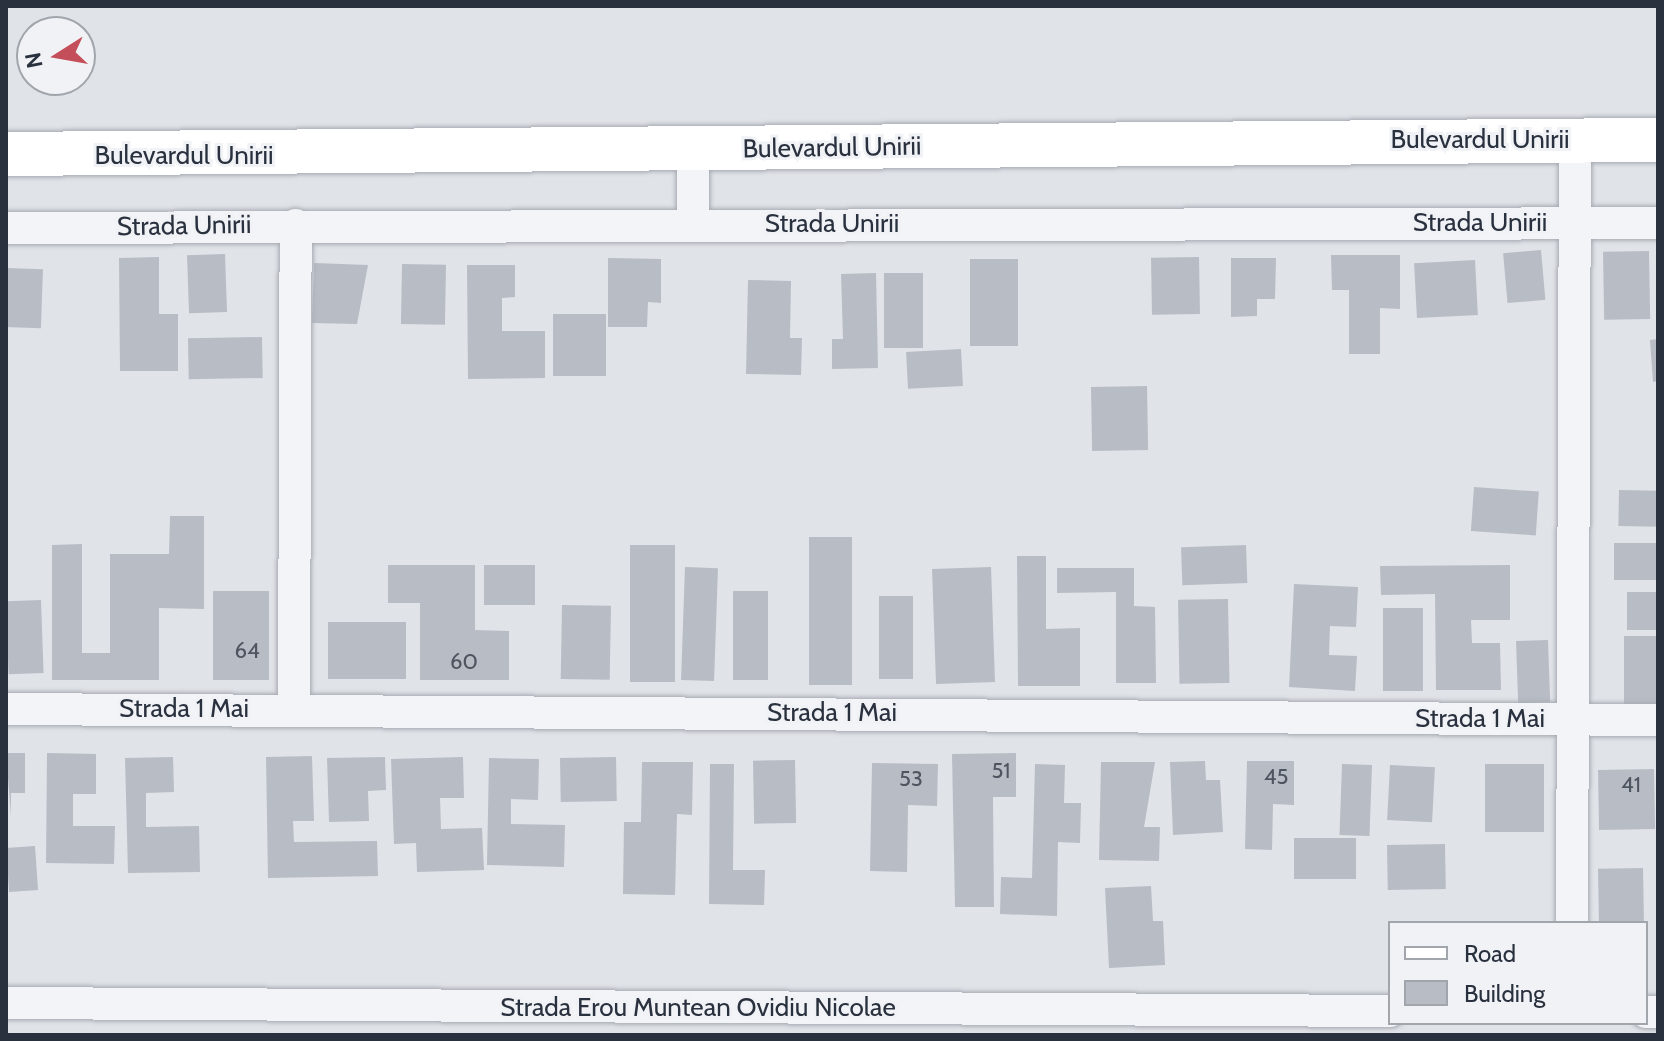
<!DOCTYPE html>
<style>
body{margin:0}
#map{position:relative;width:1664px;height:1041px;overflow:hidden;background:#e0e3e8;font-family:Cabin,sans-serif}
div>[style]{position:absolute}
.building>*{inset:0;background:#b8bcc5;transform-origin:0 0}
.roads{filter:drop-shadow(0 0 2px #a6aab2) drop-shadow(0 0 2px #a6aab2)}
.minor>*{height:32px;margin:-16px;padding:0 16px;transform-origin:16px;border-radius:16px;background:#f3f4f7}
.primary>*{height:44px;margin:-22px;padding:0 22px;transform-origin:22px;border-radius:22px;background:#fff}
span{translate:-50% -50%;white-space:nowrap;text-align:center;line-height:1.15;-webkit-text-stroke:6px #f0f2f6;paint-order:stroke}
.number-label{font-size:22px;color:#4e5460}
.number-label span{-webkit-text-stroke-width:0}
.street-label{font-size:26px;color:#2a313e}
.frame{position:absolute;inset:0;border:8px solid #2a313e;pointer-events:none}
.legend{position:absolute;left:1388px;top:921px;width:260px;height:104px;box-sizing:border-box;background:#f0f2f6;border:2px solid #a1a5ac;margin:0;padding:10px 14px;list-style:none;font-size:24px;color:#2a313e}
.legend li{display:flex;align-items:center;gap:16px;height:40px}
.legend b{width:40px;border:2px solid #a1a5ac}
.north{position:absolute;left:16px;top:16px;width:80px;height:80px;box-sizing:border-box;background:#f0f2f6;border:2px solid #a1a5ac;border-radius:50%;rotate:259deg;font-size:22px;font-weight:700;line-height:32px;text-align:center;color:#2a313e}
.north::after{content:'';display:block;margin:auto;width:28px;height:36px;background:#c54e5b;clip-path:polygon(50% 0,100% 100%,50% 72%,0 100%)}
</style>
<div id="map">
<div class="building">
<i style="left:1541px;top:250px;width:50px;height:38px;rotate:85deg"></i>
<i style="left:1649px;top:251px;width:68px;height:46px;rotate:89deg"></i>
<i style="left:225px;top:254px;width:58px;height:38px;rotate:88deg"></i>
<i style="clip-path:polygon(1331px 255px,1400px 255px,1400px 309px,1380px 308px,1380px 354px,1349px 354px,1349px 290px,1332px 290px)"></i>
<i style="clip-path:polygon(159px 257px,159px 314px,178px 314px,178px 371px,120px 371px,119px 258px)"></i>
<i style="left:1199px;top:257px;width:57px;height:48px;rotate:89deg"></i>
<i style="clip-path:polygon(608px 258px,661px 259px,661px 303px,648px 302px,647px 327px,608px 327px)"></i>
<i style="clip-path:polygon(1231px 258px,1276px 258px,1275px 299px,1257px 299px,1257px 316px,1231px 317px)"></i>
<i style="left:970px;top:259px;width:48px;height:87px"></i>
<i style="left:1475px;top:260px;width:55px;height:61px;rotate:87deg"></i>
<i style="clip-path:polygon(314px 263px,368px 265px,357px 324px,312px 323px)"></i>
<i style="left:402px;top:264px;width:44px;height:60px;rotate:1deg"></i>
<i style="clip-path:polygon(467px 265px,515px 265px,515px 297px,502px 298px,502px 331px,545px 331px,545px 378px,468px 379px)"></i>
<i style="left:6px;top:268px;width:37px;height:59px;rotate:2deg"></i>
<i style="clip-path:polygon(876px 273px,878px 368px,832px 369px,832px 339px,843px 339px,841px 274px)"></i>
<i style="left:884px;top:273px;width:39px;height:75px"></i>
<i style="clip-path:polygon(748px 280px,791px 281px,790px 338px,802px 338px,801px 375px,746px 374px)"></i>
<i style="left:553px;top:314px;width:53px;height:62px"></i>
<i style="left:262px;top:337px;width:41px;height:74px;rotate:89deg"></i>
<i style="clip-path:polygon(1658px 339px,1658px 381px,1653px 382px,1650px 340px)"></i>
<i style="left:961px;top:349px;width:37px;height:55px;rotate:87deg"></i>
<i style="left:1147px;top:386px;width:64px;height:56px;rotate:89deg"></i>
<i style="left:1474px;top:487px;width:65px;height:44px;rotate:4deg"></i>
<i style="left:1619px;top:490px;width:39px;height:36px;rotate:1deg"></i>
<i style="clip-path:polygon(170px 516px,204px 516px,204px 609px,159px 608px,159px 680px,52px 680px,52px 545px,82px 544px,82px 653px,110px 653px,110px 554px,169px 554px)"></i>
<i style="left:809px;top:537px;width:43px;height:148px"></i>
<i style="left:1614px;top:543px;width:44px;height:37px"></i>
<i style="left:630px;top:545px;width:45px;height:137px"></i>
<i style="left:1246px;top:545px;width:38px;height:65px;rotate:88deg"></i>
<i style="clip-path:polygon(1017px 556px,1046px 556px,1046px 629px,1080px 628px,1080px 686px,1018px 686px)"></i>
<i style="clip-path:polygon(388px 565px,475px 565px,475px 630px,509px 631px,509px 680px,420px 680px,420px 603px,388px 603px)"></i>
<i style="left:484px;top:565px;width:51px;height:40px"></i>
<i style="clip-path:polygon(1510px 565px,1510px 620px,1471px 620px,1472px 643px,1500px 643px,1501px 690px,1436px 690px,1435px 594px,1381px 595px,1380px 566px)"></i>
<i style="left:685px;top:567px;width:33px;height:113px;rotate:2deg"></i>
<i style="left:991px;top:567px;width:115px;height:59px;rotate:88deg"></i>
<i style="clip-path:polygon(1057px 568px,1134px 568px,1134px 606px,1155px 607px,1156px 683px,1116px 683px,1116px 592px,1057px 593px)"></i>
<i style="clip-path:polygon(1294px 584px,1358px 587px,1356px 627px,1330px 626px,1329px 655px,1357px 656px,1355px 691px,1289px 687px)"></i>
<i style="left:213px;top:591px;width:56px;height:89px"></i>
<i style="left:733px;top:591px;width:35px;height:89px"></i>
<i style="left:1658px;top:592px;width:38px;height:31px;rotate:90deg"></i>
<i style="left:879px;top:596px;width:34px;height:83px"></i>
<i style="left:1228px;top:599px;width:84px;height:50px;rotate:89deg"></i>
<i style="left:41px;top:600px;width:73px;height:35px;rotate:88deg"></i>
<i style="left:562px;top:605px;width:49px;height:74px;rotate:1deg"></i>
<i style="left:1383px;top:608px;width:40px;height:83px"></i>
<i style="left:328px;top:622px;width:78px;height:57px"></i>
<i style="left:1658px;top:636px;width:76px;height:34px;rotate:90deg"></i>
<i style="left:1548px;top:640px;width:62px;height:32px;rotate:88deg"></i>
<i style="clip-path:polygon(6px 753px,25px 753px,25px 793px,11px 793px,11px 816px)"></i>
<i style="clip-path:polygon(47px 753px,96px 754px,96px 794px,73px 794px,73px 826px,115px 826px,114px 864px,46px 863px)"></i>
<i style="clip-path:polygon(1016px 753px,1016px 797px,993px 797px,994px 907px,955px 907px,952px 754px)"></i>
<i style="clip-path:polygon(312px 756px,314px 821px,293px 821px,294px 842px,377px 841px,378px 876px,268px 878px,266px 757px)"></i>
<i style="clip-path:polygon(173px 757px,174px 792px,146px 793px,146px 827px,199px 826px,200px 872px,128px 873px,125px 758px)"></i>
<i style="clip-path:polygon(385px 757px,386px 790px,368px 791px,369px 821px,329px 822px,327px 758px)"></i>
<i style="clip-path:polygon(463px 757px,464px 798px,440px 798px,441px 829px,482px 828px,484px 870px,417px 872px,416px 843px,394px 844px,391px 759px)"></i>
<i style="left:616px;top:757px;width:44px;height:56px;rotate:89deg"></i>
<i style="clip-path:polygon(489px 758px,539px 759px,538px 800px,511px 799px,511px 824px,565px 825px,564px 867px,487px 865px)"></i>
<i style="left:795px;top:760px;width:63px;height:42px;rotate:89deg"></i>
<i style="clip-path:polygon(1205px 761px,1206px 780px,1220px 780px,1223px 832px,1173px 835px,1170px 762px)"></i>
<i style="clip-path:polygon(1247px 761px,1294px 761px,1294px 805px,1273px 804px,1272px 850px,1245px 849px)"></i>
<i style="clip-path:polygon(642px 762px,693px 762px,692px 815px,677px 814px,675px 895px,623px 894px,624px 822px,641px 822px)"></i>
<i style="clip-path:polygon(1101px 762px,1155px 762px,1144px 827px,1160px 827px,1159px 861px,1099px 860px)"></i>
<i style="clip-path:polygon(872px 763px,938px 764px,937px 806px,908px 805px,907px 872px,870px 871px)"></i>
<i style="clip-path:polygon(710px 764px,734px 764px,733px 870px,765px 870px,764px 905px,709px 904px)"></i>
<i style="clip-path:polygon(1035px 764px,1065px 765px,1064px 803px,1081px 803px,1080px 843px,1058px 842px,1057px 916px,1000px 914px,1001px 877px,1032px 878px)"></i>
<i style="left:1342px;top:764px;width:30px;height:71px;rotate:2deg"></i>
<i style="left:1485px;top:764px;width:59px;height:68px"></i>
<i style="left:1390px;top:765px;width:45px;height:55px;rotate:3deg"></i>
<i style="left:1654px;top:769px;width:60px;height:56px;rotate:89deg"></i>
<i style="left:1356px;top:838px;width:41px;height:62px;rotate:90deg"></i>
<i style="left:1445px;top:844px;width:45px;height:58px;rotate:89deg"></i>
<i style="left:35px;top:846px;width:44px;height:29px;rotate:86deg"></i>
<i style="left:1643px;top:868px;width:55px;height:45px;rotate:89deg"></i>
<i style="clip-path:polygon(1151px 886px,1153px 921px,1163px 921px,1165px 965px,1109px 968px,1105px 888px)"></i>
</div>
<div class="roads">
<div class="minor">
<i style="left:693px;top:150px;width:74px;rotate:90deg"></i>
<i style="left:6px;top:228px;width:1652px;rotate:-0.17deg"></i>
<i style="left:294px;top:708px;width:483px;rotate:-89.8deg"></i>
<i style="left:6px;top:709px;width:1652px;rotate:0.38deg"></i>
<i style="left:1572px;top:923px;width:783px;rotate:-89.78deg"></i>
<i style="left:6px;top:1003px;width:1384px;rotate:0.33deg"></i>
<i style="left:1646px;top:1012px;width:12px"></i>
</div>
<div class="primary">
<i style="left:6px;top:154px;width:1652px;rotate:-0.49deg"></i>
</div>
</div>
<div class="number-label">
<span style="left:247px;top:651px">64</span>
<span style="left:464px;top:662px">60</span>
<span style="left:1001px;top:771px">51</span>
<span style="left:1276px;top:777px">45</span>
<span style="left:911px;top:779px">53</span>
<span style="left:1631px;top:785px">41</span>
</div>
<div class="street-label">
<span style="left:1480px;top:140px">Bulevardul Unirii</span>
<span style="left:832px;top:148px;rotate:-1deg">Bulevardul Unirii</span>
<span style="left:184px;top:156px">Bulevardul Unirii</span>
<span style="left:1480px;top:223px">Strada Unirii</span>
<span style="left:832px;top:224px">Strada Unirii</span>
<span style="left:184px;top:226px;rotate:-1deg">Strada Unirii</span>
<span style="left:184px;top:709px">Strada 1 Mai</span>
<span style="left:832px;top:713px">Strada 1 Mai</span>
<span style="left:1480px;top:719px">Strada 1 Mai</span>
<span style="left:698px;top:1008px">Strada Erou Muntean Ovidiu Nicolae</span>
</div>
<div class="frame"></div>
<ul class="legend">
<li><b style="height:10px;background:#fff"></b>Road</li>
<li><b style="height:22px;background:#b8bcc5"></b>Building</li>
</ul>
<div class="north">N</div>
</div>
